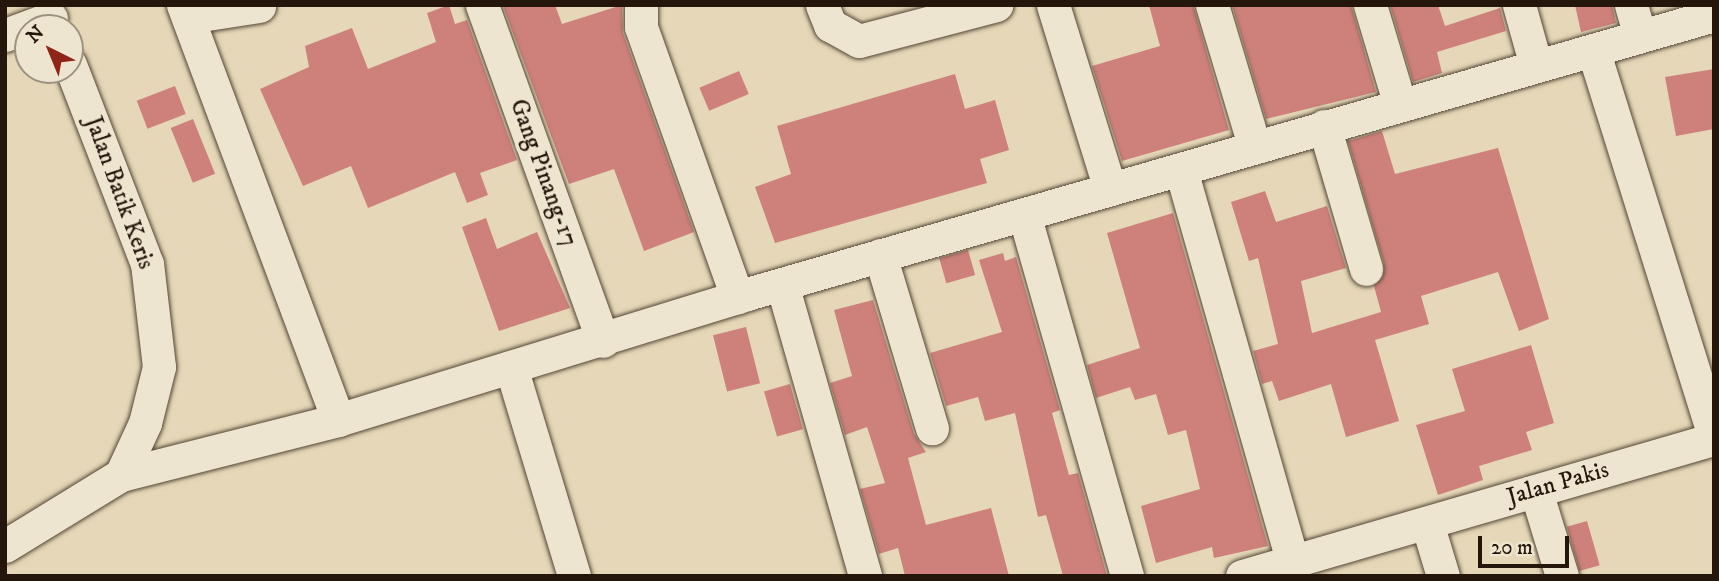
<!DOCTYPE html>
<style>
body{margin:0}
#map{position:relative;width:1719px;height:581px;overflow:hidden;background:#e5d7b7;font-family:"IM FELL DW Pica",serif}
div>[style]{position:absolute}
.building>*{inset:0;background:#ce817b;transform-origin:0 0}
.roads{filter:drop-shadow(0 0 2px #544636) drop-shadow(0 0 2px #544636)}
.minor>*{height:33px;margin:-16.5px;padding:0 16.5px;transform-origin:16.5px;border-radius:16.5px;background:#eee5d0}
span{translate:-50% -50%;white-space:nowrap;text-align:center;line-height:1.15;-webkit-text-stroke:7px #eee5d0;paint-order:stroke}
.street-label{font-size:24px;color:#24160b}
.frame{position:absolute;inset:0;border:7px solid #24160b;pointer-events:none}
.north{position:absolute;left:14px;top:14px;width:70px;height:70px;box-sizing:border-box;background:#eee5d0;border:2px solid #9d9281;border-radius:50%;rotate:317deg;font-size:19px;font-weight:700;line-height:28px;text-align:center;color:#24160b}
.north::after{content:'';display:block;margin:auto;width:24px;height:32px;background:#8f2418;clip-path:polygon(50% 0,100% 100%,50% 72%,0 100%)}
.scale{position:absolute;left:1478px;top:536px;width:91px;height:32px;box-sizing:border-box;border:4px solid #24160b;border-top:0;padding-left:9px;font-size:21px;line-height:24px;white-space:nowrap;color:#24160b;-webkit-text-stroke:5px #eee5d0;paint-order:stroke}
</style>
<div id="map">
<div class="building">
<i style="clip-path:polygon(449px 5px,455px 24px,467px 20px,517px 160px,480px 173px,488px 195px,467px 203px,455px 172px,368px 208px,351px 166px,303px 186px,260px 89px,309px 67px,305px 46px,352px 28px,368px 69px,436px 42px,427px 13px)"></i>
<i style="clip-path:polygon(555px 5px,562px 24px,622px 5px,623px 33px,694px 232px,644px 251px,614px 169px,569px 184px,503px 6px)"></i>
<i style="clip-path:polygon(1149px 5px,1193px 5px,1229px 130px,1122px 161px,1092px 66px,1160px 46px)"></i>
<i style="clip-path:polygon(1232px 5px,1351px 5px,1376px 92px,1266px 119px)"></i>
<i style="clip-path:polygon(1390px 5px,1438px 5px,1445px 26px,1500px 8px,1506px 31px,1437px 52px,1442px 73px,1413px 82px)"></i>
<i style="clip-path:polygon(1575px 5px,1612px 5px,1616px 23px,1581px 32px)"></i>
<i style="clip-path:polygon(1714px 69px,1714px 129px,1676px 136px,1665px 77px)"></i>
<i style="left:739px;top:71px;width:25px;height:43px;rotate:67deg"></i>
<i style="clip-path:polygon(955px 74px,965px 109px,995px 100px,1009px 150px,980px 159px,987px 183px,775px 243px,755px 187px,791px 174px,777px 126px)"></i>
<i style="left:175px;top:86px;width:30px;height:41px;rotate:69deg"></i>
<i style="left:193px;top:119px;width:59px;height:24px;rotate:68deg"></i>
<i style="clip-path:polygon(1382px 131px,1395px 174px,1498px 148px,1549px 319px,1519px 331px,1498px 272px,1421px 296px,1429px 324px,1375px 340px,1399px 421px,1346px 437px,1331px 384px,1279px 401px,1272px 381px,1262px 384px,1253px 351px,1278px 344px,1258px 258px,1249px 261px,1231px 202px,1265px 191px,1276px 222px,1327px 206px,1346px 268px,1301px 281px,1312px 333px,1381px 312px,1374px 286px,1384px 264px,1348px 141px)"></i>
<i style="clip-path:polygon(1173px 213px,1268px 546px,1214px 558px,1212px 547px,1156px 563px,1141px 506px,1200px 489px,1186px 430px,1168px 435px,1156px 394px,1135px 400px,1130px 387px,1096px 398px,1087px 365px,1140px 348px,1107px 233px)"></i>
<i style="clip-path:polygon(486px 218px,497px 249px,537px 232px,570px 308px,499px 331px,462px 227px)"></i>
<i style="left:968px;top:250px;width:26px;height:30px;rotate:74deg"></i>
<i style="clip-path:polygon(1003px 253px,1005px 261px,1016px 257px,1060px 410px,1052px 413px,1069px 475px,1078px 473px,1107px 576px,1063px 576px,1046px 515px,1038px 517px,1015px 413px,985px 421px,978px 397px,946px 406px,930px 353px,1002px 332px,979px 260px)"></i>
<i style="clip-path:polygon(873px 300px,914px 434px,926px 452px,908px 458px,926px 525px,991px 508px,1009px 576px,905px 576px,898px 548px,879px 554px,860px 489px,885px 483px,867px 427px,845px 435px,830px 383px,852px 376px,834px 310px)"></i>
<i style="left:746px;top:327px;width:58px;height:34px;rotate:76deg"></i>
<i style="clip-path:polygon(1531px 345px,1554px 423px,1526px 432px,1532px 450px,1479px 466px,1483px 480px,1438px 495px,1416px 425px,1465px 411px,1452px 369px)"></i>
<i style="left:790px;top:384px;width:47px;height:27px;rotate:74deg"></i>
<i style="left:1587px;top:521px;width:46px;height:21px;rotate:74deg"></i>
</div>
<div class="roads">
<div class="minor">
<i style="left:183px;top:5px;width:443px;rotate:69.5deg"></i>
<i style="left:482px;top:5px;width:357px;rotate:70.2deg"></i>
<i style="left:641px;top:5px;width:22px;rotate:90deg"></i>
<i style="left:641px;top:27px;width:287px;rotate:70.4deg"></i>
<i style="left:822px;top:5px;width:22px;rotate:68deg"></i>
<i style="left:830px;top:25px;width:33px;rotate:29deg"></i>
<i style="left:859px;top:41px;width:142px;rotate:-14.7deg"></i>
<i style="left:1053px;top:5px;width:193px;rotate:72.8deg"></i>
<i style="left:1212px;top:5px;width:146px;rotate:73.3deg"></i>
<i style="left:1370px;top:5px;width:104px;rotate:73.3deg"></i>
<i style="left:1519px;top:5px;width:63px;rotate:74.4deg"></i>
<i style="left:1631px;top:5px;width:32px;rotate:74deg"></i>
<i style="left:188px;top:17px;width:72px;rotate:-8.8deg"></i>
<i style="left:5px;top:35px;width:49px;rotate:-20.3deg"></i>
<i style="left:1594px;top:53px;width:401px;rotate:72.6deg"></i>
<i style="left:1324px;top:126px;width:149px;rotate:73.6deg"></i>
<i style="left:1181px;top:170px;width:405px;rotate:74.1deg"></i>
<i style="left:1024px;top:214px;width:376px;rotate:74.1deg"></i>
<i style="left:880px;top:255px;width:181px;rotate:73.3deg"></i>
<i style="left:782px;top:284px;width:304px;rotate:74.1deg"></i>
<i style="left:511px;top:367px;width:218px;rotate:73.2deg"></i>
<i style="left:121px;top:475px;width:224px;rotate:-14.2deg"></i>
<i style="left:338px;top:420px;width:428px;rotate:-17.1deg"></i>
<i style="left:747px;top:294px;width:1006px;rotate:-16.09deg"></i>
<i style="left:1536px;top:491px;width:89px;rotate:73deg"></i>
<i style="left:1427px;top:523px;width:55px;rotate:73.2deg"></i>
<i style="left:5px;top:546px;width:136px;rotate:-31.5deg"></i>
<i style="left:121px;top:475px;width:57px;rotate:-65.2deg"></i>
<i style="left:145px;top:423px;width:58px;rotate:-76deg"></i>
<i style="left:159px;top:367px;width:104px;rotate:-96.6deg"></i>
<i style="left:147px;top:264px;width:214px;rotate:-111.1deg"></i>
<i style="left:1242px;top:576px;width:491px;rotate:-16.2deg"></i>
</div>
</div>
<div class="street-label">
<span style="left:543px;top:173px;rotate:70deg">Gang Pinang-17</span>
<span style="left:119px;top:193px;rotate:70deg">Jalan Batik Keris</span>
<span style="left:1558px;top:484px;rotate:-16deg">Jalan Pakis</span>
</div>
<div class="frame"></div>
<div class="north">N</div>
<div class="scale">20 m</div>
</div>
